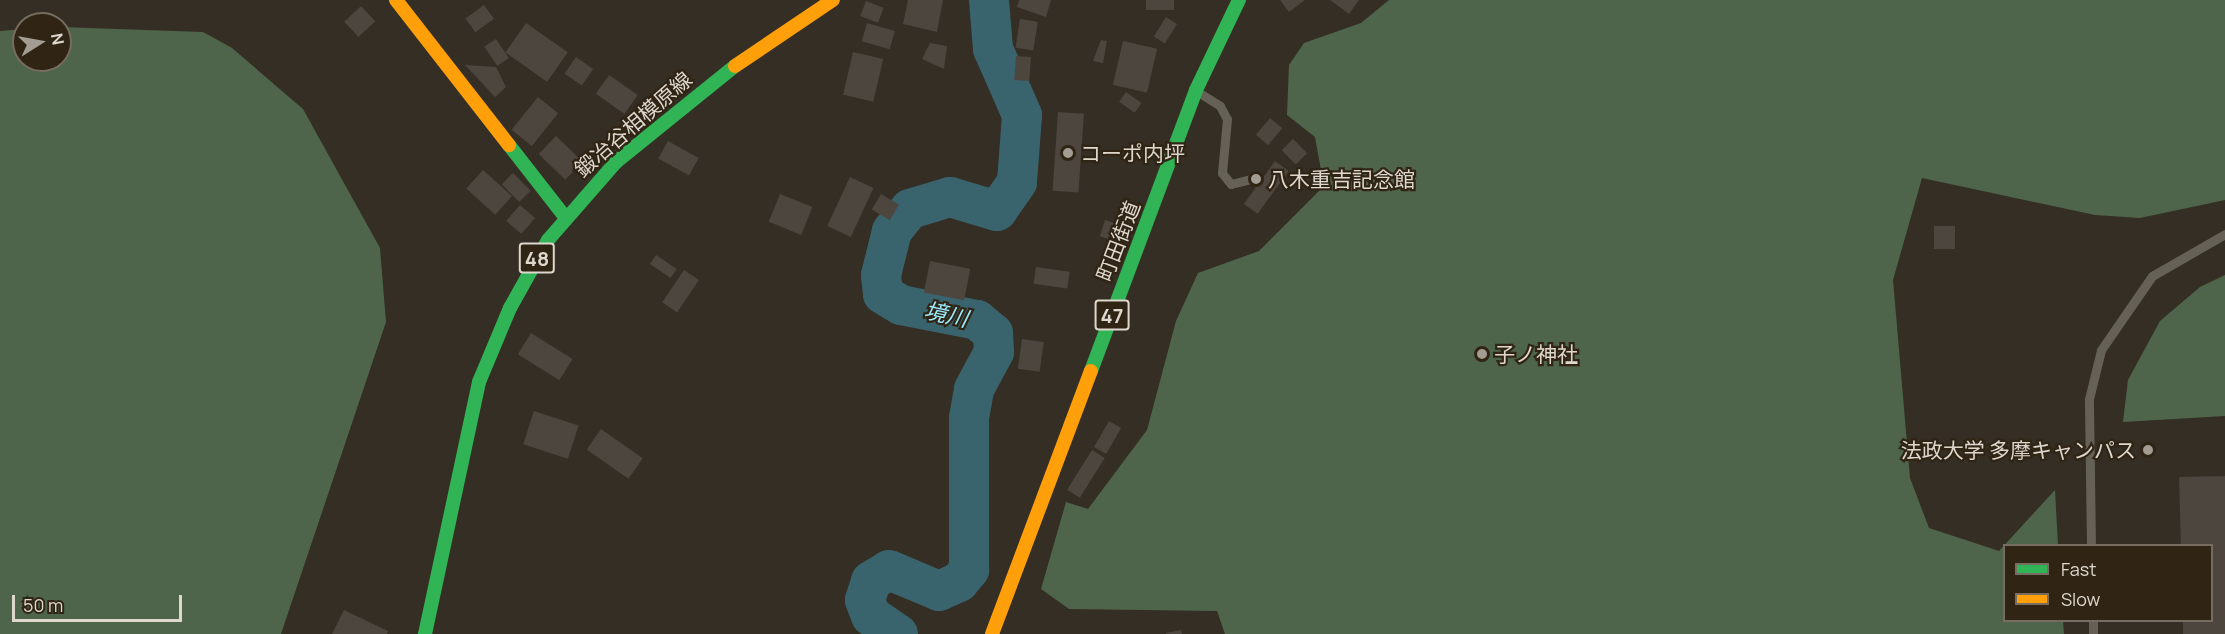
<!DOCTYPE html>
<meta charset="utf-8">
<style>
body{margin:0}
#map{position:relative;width:2225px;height:634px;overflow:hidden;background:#342e24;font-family:Manrope,"Noto Sans JP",sans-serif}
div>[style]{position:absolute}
.forest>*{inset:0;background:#4e654c}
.river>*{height:40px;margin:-20px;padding:0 20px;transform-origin:20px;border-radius:20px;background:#3a646d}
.building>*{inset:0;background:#4c463e;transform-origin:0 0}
.lane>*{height:9px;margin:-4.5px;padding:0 4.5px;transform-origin:4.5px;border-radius:4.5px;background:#656156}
.fast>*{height:14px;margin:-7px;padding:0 7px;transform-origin:7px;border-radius:7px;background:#30b455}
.slow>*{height:14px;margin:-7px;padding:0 7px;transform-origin:7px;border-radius:7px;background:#ff9f0a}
.dots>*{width:16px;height:16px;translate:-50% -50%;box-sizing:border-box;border:3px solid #302515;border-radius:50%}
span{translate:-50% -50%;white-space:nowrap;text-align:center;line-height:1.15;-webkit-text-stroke:4.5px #302515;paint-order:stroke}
.shield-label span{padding:2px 4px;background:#302515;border:2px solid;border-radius:4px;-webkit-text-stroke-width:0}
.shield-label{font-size:20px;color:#ded7cd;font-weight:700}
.street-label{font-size:21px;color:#ded7cd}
.poi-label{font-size:21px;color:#ded7cd}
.left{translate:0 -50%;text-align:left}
.right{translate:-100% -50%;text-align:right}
.water-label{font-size:22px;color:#98e9fc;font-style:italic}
.legend{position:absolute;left:2003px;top:544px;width:210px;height:78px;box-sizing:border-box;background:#302515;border:2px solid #766c5f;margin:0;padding:8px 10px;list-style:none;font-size:18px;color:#ded7cd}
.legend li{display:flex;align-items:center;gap:12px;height:30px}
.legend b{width:30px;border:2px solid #766c5f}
.north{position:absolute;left:12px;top:12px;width:60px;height:60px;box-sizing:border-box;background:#302515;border:2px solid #766c5f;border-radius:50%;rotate:79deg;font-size:16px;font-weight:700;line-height:24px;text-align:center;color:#ded7cd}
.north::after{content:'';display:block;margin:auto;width:21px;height:27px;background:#a29c92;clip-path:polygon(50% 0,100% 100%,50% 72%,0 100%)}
.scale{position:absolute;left:12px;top:595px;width:170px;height:27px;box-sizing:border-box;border:3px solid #ded7cd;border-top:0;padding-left:8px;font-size:18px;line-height:21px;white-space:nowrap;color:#ded7cd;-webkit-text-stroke:4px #302515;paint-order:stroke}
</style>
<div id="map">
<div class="forest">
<i style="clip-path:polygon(1389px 0,2225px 0,2225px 200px,2140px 218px,2095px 215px,1922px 178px,1893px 280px,1910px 478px,1929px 528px,1999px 551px,2055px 490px,2058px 545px,2004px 546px,2004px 620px,2063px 621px,2064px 634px,1225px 634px,1217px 611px,1069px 609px,1041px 589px,1066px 502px,1088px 509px,1147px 430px,1176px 321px,1198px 273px,1259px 251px,1324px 186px,1315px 137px,1287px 115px,1289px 65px,1304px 43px,1361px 23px)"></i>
<i style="clip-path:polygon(60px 27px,203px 32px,232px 48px,303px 109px,380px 248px,386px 322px,281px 634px,0 634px,0 31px,24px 29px,24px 60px,60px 60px)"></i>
<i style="clip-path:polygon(2225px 275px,2225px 416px,2123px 422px,2128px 380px,2160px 321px,2200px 287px)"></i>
</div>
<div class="river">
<i style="left:898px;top:634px;width:32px;rotate:-146deg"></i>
<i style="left:871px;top:616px;width:17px;rotate:-111deg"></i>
<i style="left:865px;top:600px;width:20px;rotate:-72deg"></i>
<i style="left:871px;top:581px;width:21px;rotate:-31deg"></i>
<i style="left:889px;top:570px;width:54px;rotate:22.8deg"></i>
<i style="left:939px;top:591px;width:22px;rotate:-24deg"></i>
<i style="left:959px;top:582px;width:16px;rotate:-50deg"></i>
<i style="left:969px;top:570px;width:152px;rotate:-90deg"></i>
<i style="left:969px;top:418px;width:29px;rotate:-80deg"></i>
<i style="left:974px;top:389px;width:42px;rotate:-61.6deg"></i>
<i style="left:994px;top:352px;width:19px;rotate:-93deg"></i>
<i style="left:993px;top:333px;width:21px;rotate:-141deg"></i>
<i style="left:977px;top:320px;width:77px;rotate:-168.8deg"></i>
<i style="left:901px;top:305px;width:21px;rotate:-149deg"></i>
<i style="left:883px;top:294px;width:19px;rotate:-96deg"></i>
<i style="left:881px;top:275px;width:45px;rotate:-76deg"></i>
<i style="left:892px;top:231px;width:28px;rotate:-51deg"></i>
<i style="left:910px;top:209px;width:42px;rotate:-16.7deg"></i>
<i style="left:950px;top:197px;width:49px;rotate:16.6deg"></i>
<i style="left:997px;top:211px;width:35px;rotate:-55deg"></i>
<i style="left:1017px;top:182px;width:67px;rotate:-85.7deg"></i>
<i style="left:1022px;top:115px;width:72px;rotate:-113.7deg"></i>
<i style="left:993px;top:49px;width:49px;rotate:-94.7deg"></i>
</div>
<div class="building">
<i style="clip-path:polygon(908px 0,943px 0,937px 32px,903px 24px)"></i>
<i style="clip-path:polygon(1019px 0,1051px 0,1046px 17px,1017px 7px)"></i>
<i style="left:1146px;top:0;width:28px;height:10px"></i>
<i style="clip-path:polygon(1280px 0,1305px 0,1289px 12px)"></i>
<i style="clip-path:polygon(1330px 0,1359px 0,1349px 14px)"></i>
<i style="left:866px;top:1px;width:19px;height:16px;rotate:21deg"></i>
<i style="left:484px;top:5px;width:17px;height:23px;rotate:54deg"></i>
<i style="left:361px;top:6px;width:21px;height:23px;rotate:47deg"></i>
<i style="left:1166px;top:17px;width:13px;height:23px;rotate:32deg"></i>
<i style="left:1020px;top:19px;width:18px;height:29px;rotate:9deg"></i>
<i style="left:526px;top:23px;width:51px;height:36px;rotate:35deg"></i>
<i style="left:867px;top:23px;width:29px;height:19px;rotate:16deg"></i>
<i style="left:496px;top:39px;width:23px;height:14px;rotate:56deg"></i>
<i style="clip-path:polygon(1101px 40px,1107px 41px,1103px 63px,1093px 61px)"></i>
<i style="left:1123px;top:41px;width:35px;height:45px;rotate:13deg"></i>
<i style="clip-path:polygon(930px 43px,947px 46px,944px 69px,922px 59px)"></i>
<i style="left:853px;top:52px;width:31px;height:44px;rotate:13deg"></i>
<i style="left:1016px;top:56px;width:15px;height:24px;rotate:4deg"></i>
<i style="left:576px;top:57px;width:21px;height:20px;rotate:35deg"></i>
<i style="clip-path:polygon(465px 65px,496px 67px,506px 87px,495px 97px)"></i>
<i style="left:609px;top:75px;width:35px;height:23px;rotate:35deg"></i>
<i style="left:1126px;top:92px;width:19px;height:12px;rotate:35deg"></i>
<i style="left:538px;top:97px;width:26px;height:42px;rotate:39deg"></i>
<i style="left:1058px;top:112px;width:26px;height:79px;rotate:4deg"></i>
<i style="left:1270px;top:118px;width:16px;height:22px;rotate:40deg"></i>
<i style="left:556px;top:136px;width:37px;height:25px;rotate:44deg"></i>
<i style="left:1293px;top:139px;width:20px;height:16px;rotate:45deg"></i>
<i style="left:668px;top:141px;width:35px;height:20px;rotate:29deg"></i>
<i style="left:1275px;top:161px;width:17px;height:53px;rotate:36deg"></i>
<i style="left:483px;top:170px;width:39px;height:25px;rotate:42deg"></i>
<i style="left:513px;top:173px;width:25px;height:16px;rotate:45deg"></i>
<i style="left:850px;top:177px;width:26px;height:54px;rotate:25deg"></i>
<i style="left:780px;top:194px;width:35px;height:30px;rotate:22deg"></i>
<i style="left:881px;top:194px;width:21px;height:18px;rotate:31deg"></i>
<i style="left:520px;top:205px;width:20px;height:21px;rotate:41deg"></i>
<i style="left:1105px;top:220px;width:9px;height:17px;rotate:18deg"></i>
<i style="left:1934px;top:226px;width:21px;height:23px"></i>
<i style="left:656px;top:255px;width:25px;height:11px;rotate:34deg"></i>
<i style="left:930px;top:261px;width:41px;height:32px;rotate:11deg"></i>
<i style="left:1036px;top:267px;width:34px;height:17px;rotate:8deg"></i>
<i style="left:684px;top:270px;width:18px;height:39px;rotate:34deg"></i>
<i style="left:531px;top:333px;width:49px;height:25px;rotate:32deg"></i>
<i style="left:1022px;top:339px;width:22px;height:30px;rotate:8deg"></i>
<i style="left:534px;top:411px;width:47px;height:35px;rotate:18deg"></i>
<i style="left:1109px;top:421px;width:14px;height:30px;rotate:30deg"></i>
<i style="left:601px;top:429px;width:51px;height:25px;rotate:35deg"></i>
<i style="left:1092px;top:450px;width:15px;height:47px;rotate:32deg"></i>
<i style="clip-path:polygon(2225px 476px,2225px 634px,2183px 634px,2183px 620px,2212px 620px,2212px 546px,2181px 546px,2179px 477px)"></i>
<i style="clip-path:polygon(344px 610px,388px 631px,387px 634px,332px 634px)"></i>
<i style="clip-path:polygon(1181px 630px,1182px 634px,1166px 634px,1166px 633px)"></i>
</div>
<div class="lane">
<i style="left:1198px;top:92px;width:26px;rotate:32deg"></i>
<i style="left:1220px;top:106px;width:15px;rotate:62deg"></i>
<i style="left:1227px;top:119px;width:54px;rotate:95.3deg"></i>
<i style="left:1222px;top:173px;width:14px;rotate:51deg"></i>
<i style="left:1231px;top:184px;width:21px;rotate:-14deg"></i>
<i style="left:2091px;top:546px;width:147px;rotate:-90.8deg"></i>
<i style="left:2089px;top:399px;width:50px;rotate:-76.2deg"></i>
<i style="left:2101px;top:350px;width:90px;rotate:-55.4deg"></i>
<i style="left:2152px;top:276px;width:84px;rotate:-29.9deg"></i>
<i style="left:2093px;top:620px;width:14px;rotate:90deg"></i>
</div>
<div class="fast">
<i style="left:509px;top:145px;width:91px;rotate:52.1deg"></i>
<i style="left:1091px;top:371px;width:300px;rotate:-69.5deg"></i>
<i style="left:1196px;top:90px;width:100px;rotate:-64.5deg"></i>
<i style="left:425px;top:634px;width:258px;rotate:-77.9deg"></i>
<i style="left:479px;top:382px;width:80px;rotate:-67.3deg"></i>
<i style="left:510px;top:308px;width:78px;rotate:-60.8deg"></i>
<i style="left:548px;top:240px;width:103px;rotate:-48.9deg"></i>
<i style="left:616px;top:162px;width:153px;rotate:-38.9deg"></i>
</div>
<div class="slow">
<i style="left:396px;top:0;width:184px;rotate:52.1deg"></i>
<i style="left:735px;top:66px;width:118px;rotate:-34deg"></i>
<i style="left:992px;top:634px;width:281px;rotate:-69.4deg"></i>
</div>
<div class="dots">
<i style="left:1068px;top:153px;background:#a29c92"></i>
<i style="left:1256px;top:179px;background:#a29c92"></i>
<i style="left:1482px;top:354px;background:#a29c92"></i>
<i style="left:2148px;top:450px;background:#a29c92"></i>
</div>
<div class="shield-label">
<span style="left:537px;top:258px">48</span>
<span style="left:1112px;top:315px">47</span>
</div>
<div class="street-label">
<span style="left:633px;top:124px;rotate:-41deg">鍛冶谷相模原線</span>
<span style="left:1118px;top:241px;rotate:-69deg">町田街道</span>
</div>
<div class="poi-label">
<span class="left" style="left:1080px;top:153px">コーポ内坪</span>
<span class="left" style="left:1268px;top:179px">八木重吉記念館</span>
<span class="left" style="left:1494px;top:354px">子ノ神社</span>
<span class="right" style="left:2136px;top:450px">法政大学 多摩キャンパス</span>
</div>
<div class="water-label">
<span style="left:946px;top:315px;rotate:12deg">境川</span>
</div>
<ul class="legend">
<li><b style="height:8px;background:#30b455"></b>Fast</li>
<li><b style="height:8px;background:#ff9f0a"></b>Slow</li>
</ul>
<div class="north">N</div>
<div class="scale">50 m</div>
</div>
